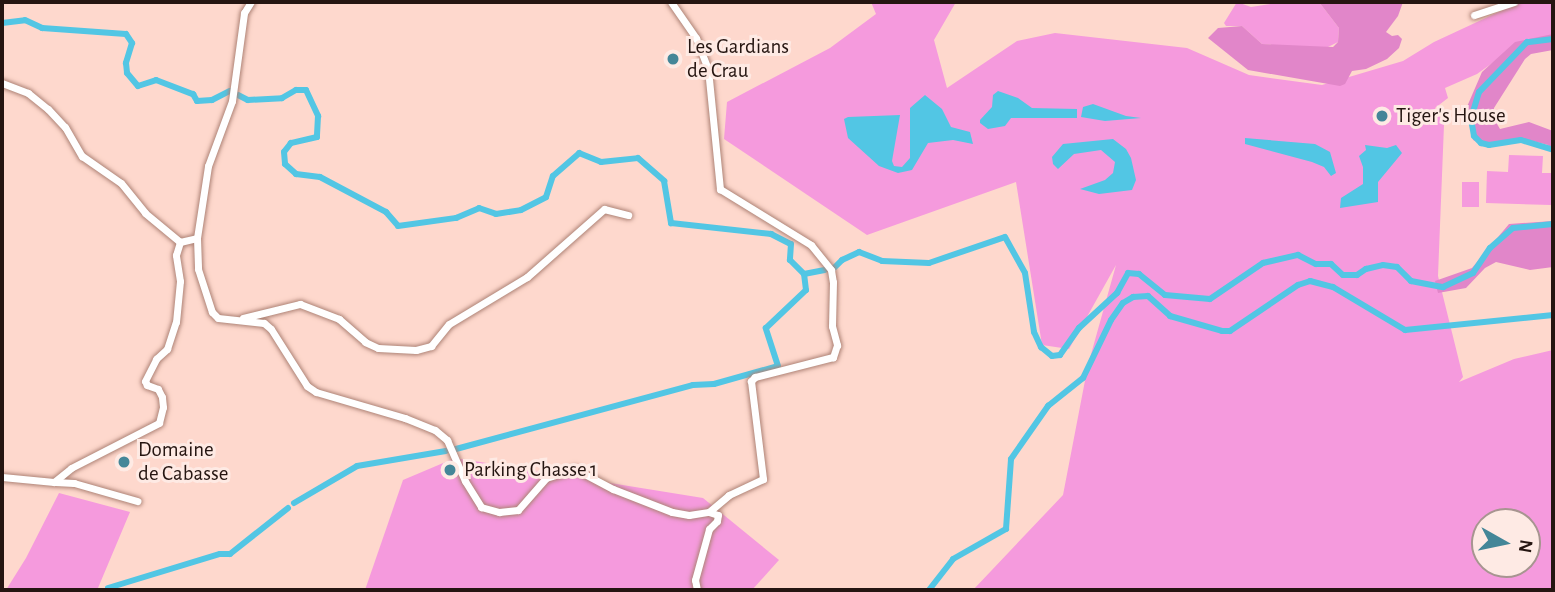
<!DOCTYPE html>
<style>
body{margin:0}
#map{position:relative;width:1555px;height:592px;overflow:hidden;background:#fed8cd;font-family:"Alegreya Sans",sans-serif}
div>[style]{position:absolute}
.green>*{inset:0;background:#f59add;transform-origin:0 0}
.forest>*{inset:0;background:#e186c9}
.water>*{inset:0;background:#52c6e4}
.canal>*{height:6px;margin:-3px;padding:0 3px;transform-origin:3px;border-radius:3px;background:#52c6e4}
.roads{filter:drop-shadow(0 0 2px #ae8376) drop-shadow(0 0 2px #ae8376)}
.minor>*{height:7px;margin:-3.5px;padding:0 3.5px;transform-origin:3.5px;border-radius:3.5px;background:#fff}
.dots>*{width:19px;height:19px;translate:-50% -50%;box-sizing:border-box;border:4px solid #feeae4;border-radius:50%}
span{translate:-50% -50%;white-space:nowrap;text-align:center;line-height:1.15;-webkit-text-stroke:6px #feeae4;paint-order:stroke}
.poi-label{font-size:21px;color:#251511}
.left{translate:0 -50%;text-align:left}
.frame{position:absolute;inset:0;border:4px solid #251511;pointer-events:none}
.north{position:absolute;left:1471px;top:508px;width:70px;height:70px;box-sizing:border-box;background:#feeae4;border:2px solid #a79590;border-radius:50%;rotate:99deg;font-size:19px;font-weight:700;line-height:28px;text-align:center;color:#251511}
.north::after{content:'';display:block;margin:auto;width:24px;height:32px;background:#448698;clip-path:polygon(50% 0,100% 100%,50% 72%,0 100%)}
</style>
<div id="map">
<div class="green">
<i style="clip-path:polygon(evenodd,871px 2px,956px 2px,934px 40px,947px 88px,1017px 41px,1055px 33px,1187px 48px,1249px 75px,1322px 85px,1403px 61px,1434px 42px,1520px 2px,1553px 2px,1553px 34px,1516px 46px,1477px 74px,1445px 88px,1448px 98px,1435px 108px,1444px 125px,1438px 276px,1463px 377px,1459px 382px,1514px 359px,1553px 350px,1553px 590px,973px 590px,1063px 495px,1088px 365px,1116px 265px,1069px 349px,1042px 345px,1016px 182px,867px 235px,724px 139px,727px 102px,830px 48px,876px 14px,871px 2px,1485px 522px,1527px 522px,1527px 564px,1485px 564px,1485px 522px)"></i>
<i style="clip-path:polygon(1237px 2px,1251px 7px,1283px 2px,1319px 2px,1339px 28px,1338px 42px,1324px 49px,1262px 44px,1242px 26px,1226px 26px,1224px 23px)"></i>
<i style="clip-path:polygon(1509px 155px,1543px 156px,1542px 173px,1552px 173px,1551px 205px,1486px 203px,1487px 171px,1508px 172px)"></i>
<i style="left:1462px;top:182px;width:17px;height:25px"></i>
<i style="clip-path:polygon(455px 458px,703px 498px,779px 560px,752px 590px,365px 590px,403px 480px)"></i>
<i style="clip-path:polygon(59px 493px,130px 512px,98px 588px,6px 590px,26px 558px)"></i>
</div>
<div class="forest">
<i style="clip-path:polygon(1319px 2px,1403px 2px,1398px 16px,1386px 32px,1392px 36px,1398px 35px,1402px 39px,1399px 48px,1387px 59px,1366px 69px,1352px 71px,1345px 84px,1340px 86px,1248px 70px,1208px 38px,1218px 28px,1242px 26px,1262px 44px,1333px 47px,1338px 42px,1339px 28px)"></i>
<i style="clip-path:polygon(1553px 34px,1553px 50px,1531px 54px,1525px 59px,1494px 108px,1493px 117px,1500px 129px,1529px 122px,1553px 131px,1553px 152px,1548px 145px,1521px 138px,1486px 146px,1473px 140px,1466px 109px,1482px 72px,1515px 42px)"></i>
<i style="clip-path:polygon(1553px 221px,1553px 267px,1530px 270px,1496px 262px,1485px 268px,1466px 288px,1438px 293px,1435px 281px,1472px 268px,1509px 224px)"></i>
</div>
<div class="water">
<i style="clip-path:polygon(998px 91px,1018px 98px,1032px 108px,1077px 109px,1077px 118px,1011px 118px,1005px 126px,988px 129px,980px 123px,980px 120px,992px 107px,993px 95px)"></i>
<i style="clip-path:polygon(925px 95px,942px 109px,951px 127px,970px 132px,973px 144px,953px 140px,928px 143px,912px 170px,898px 173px,879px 166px,848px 138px,844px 119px,848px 117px,900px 115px,892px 161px,894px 166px,902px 167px,910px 158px,910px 108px)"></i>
<i style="clip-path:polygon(1093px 104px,1126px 116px,1141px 118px,1105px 121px,1081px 117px,1083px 107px)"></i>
<i style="clip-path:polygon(1245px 138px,1315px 144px,1330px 152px,1336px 173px,1331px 176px,1324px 167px,1312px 162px,1245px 144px)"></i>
<i style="clip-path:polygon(1113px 139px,1126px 149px,1131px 158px,1136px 180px,1132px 190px,1099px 194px,1080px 189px,1105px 180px,1113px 173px,1115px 162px,1101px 150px,1074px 154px,1058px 169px,1053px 164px,1052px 157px,1063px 144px)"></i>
<i style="clip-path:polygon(1365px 145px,1387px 148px,1396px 145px,1402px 153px,1378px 182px,1378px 202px,1340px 208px,1341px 198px,1363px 184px,1363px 167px,1359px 156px,1366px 150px)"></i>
</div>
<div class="canal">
<i style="left:2px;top:23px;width:23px;rotate:-7deg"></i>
<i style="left:25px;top:20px;width:19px;rotate:25deg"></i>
<i style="left:42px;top:28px;width:84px;rotate:4.1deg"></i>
<i style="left:126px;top:34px;width:11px;rotate:56deg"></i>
<i style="left:132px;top:43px;width:21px;rotate:107deg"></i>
<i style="left:126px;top:63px;width:10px;rotate:84deg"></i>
<i style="left:127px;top:73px;width:17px;rotate:50deg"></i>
<i style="left:138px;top:86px;width:19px;rotate:-18deg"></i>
<i style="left:156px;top:80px;width:40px;rotate:21deg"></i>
<i style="left:193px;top:94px;width:8px;rotate:60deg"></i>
<i style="left:197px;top:101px;width:15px;rotate:-4deg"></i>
<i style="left:212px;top:100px;width:20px;rotate:-27deg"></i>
<i style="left:1553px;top:39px;width:26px;rotate:173deg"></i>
<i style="left:1527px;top:42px;width:69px;rotate:133.8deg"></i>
<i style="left:1479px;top:92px;width:28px;rotate:107deg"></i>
<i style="left:1471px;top:119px;width:17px;rotate:80deg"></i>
<i style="left:1474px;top:136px;width:10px;rotate:45deg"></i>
<i style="left:1481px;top:143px;width:8px;rotate:14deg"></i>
<i style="left:1489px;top:145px;width:32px;rotate:-9deg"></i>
<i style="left:1521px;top:140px;width:34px;rotate:17deg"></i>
<i style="left:238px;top:95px;width:11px;rotate:27deg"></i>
<i style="left:248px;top:100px;width:34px;rotate:-3deg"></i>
<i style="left:282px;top:98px;width:16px;rotate:-30deg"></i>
<i style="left:296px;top:90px;width:10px"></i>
<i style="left:306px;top:90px;width:29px;rotate:65deg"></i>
<i style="left:318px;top:116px;width:21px;rotate:93deg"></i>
<i style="left:317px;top:137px;width:27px;rotate:167deg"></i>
<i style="left:291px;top:143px;width:11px;rotate:128deg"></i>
<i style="left:284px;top:152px;width:12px;rotate:85deg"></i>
<i style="left:285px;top:164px;width:15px;rotate:42deg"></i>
<i style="left:296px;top:174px;width:24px;rotate:7deg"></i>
<i style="left:320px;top:177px;width:75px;rotate:27.9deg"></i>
<i style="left:386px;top:212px;width:18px;rotate:49deg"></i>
<i style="left:398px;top:226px;width:59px;rotate:-7.9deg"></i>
<i style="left:456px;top:218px;width:25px;rotate:-23deg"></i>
<i style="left:479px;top:208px;width:18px;rotate:19deg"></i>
<i style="left:496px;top:214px;width:25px;rotate:-9deg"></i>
<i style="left:521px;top:210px;width:28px;rotate:-27deg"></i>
<i style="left:546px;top:197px;width:22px;rotate:-72deg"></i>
<i style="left:553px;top:176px;width:35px;rotate:-41deg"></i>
<i style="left:579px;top:153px;width:24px;rotate:22deg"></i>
<i style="left:601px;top:162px;width:37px;rotate:-6deg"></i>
<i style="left:638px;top:158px;width:35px;rotate:41deg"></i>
<i style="left:664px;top:181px;width:43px;rotate:80.5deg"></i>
<i style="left:671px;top:223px;width:101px;rotate:6.3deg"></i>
<i style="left:771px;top:234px;width:22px;rotate:27deg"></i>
<i style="left:791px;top:244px;width:16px;rotate:94deg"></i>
<i style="left:790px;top:260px;width:20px;rotate:45deg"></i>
<i style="left:804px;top:274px;width:21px;rotate:-11deg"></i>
<i style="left:833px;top:269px;width:13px;rotate:-45deg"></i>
<i style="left:842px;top:260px;width:19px;rotate:-25deg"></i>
<i style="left:859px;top:252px;width:25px;rotate:21deg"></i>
<i style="left:882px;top:261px;width:47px;rotate:2.4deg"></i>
<i style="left:929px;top:263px;width:80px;rotate:-18.9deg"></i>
<i style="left:1005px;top:237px;width:41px;rotate:60.9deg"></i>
<i style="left:1025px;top:273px;width:60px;rotate:81.3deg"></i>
<i style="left:1034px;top:332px;width:17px;rotate:65deg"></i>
<i style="left:1041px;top:347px;width:14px;rotate:39deg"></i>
<i style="left:1052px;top:356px;width:8px;rotate:-7deg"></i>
<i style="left:1060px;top:355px;width:33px;rotate:-55deg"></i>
<i style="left:1079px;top:328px;width:52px;rotate:-42.6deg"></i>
<i style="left:1117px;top:293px;width:23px;rotate:-61deg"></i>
<i style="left:1128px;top:273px;width:11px;rotate:5deg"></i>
<i style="left:1139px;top:274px;width:33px;rotate:39deg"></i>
<i style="left:1165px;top:295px;width:45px;rotate:5.1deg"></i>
<i style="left:1210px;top:299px;width:64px;rotate:-34.2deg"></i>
<i style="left:1263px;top:263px;width:36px;rotate:-13deg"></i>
<i style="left:1298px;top:255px;width:20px;rotate:27deg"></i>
<i style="left:1316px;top:264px;width:15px"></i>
<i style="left:1331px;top:264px;width:16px;rotate:43deg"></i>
<i style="left:1343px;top:275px;width:14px"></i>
<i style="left:1357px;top:275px;width:11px;rotate:-34deg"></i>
<i style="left:1366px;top:269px;width:17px;rotate:-13deg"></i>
<i style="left:1383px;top:265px;width:14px;rotate:8deg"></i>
<i style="left:1397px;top:267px;width:20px;rotate:45deg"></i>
<i style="left:1411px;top:281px;width:33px;rotate:11deg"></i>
<i style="left:1443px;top:287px;width:33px;rotate:-25deg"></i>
<i style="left:1473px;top:273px;width:30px;rotate:-56deg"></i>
<i style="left:1490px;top:248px;width:30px;rotate:-41deg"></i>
<i style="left:1513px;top:228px;width:40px;rotate:-5.7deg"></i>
<i style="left:456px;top:449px;width:245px;rotate:-15.1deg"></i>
<i style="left:693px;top:385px;width:21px;rotate:-3deg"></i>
<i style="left:714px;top:384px;width:66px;rotate:-15.7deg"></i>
<i style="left:778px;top:366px;width:40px;rotate:-108deg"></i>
<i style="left:766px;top:328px;width:55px;rotate:-43.5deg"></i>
<i style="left:806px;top:290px;width:16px;rotate:-97deg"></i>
<i style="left:294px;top:503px;width:73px;rotate:-30.4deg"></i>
<i style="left:357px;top:466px;width:90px;rotate:-9.6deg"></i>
<i style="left:108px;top:588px;width:117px;rotate:-16.9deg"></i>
<i style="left:220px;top:554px;width:10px"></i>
<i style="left:230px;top:554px;width:74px;rotate:-38.4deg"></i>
<i style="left:929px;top:590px;width:39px;rotate:-52deg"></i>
<i style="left:953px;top:559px;width:61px;rotate:-29.5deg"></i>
<i style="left:1006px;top:529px;width:70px;rotate:-85.9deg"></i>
<i style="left:1011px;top:459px;width:65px;rotate:-55.1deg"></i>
<i style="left:1048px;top:406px;width:45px;rotate:-38.7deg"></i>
<i style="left:1083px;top:378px;width:64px;rotate:-64.2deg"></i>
<i style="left:1111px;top:320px;width:21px;rotate:-55deg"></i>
<i style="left:1123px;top:303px;width:12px;rotate:-31deg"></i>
<i style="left:1133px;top:297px;width:15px;rotate:-4deg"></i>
<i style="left:1148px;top:296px;width:30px;rotate:42deg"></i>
<i style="left:1170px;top:316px;width:54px;rotate:16.1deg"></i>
<i style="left:1222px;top:331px;width:8px"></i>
<i style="left:1230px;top:331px;width:82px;rotate:-34.1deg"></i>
<i style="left:1298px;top:285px;width:13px;rotate:-18deg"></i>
<i style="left:1310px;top:281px;width:24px;rotate:15deg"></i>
<i style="left:1333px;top:287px;width:84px;rotate:30.8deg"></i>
<i style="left:1405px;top:330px;width:149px;rotate:-5.8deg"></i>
</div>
<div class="roads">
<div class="minor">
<i style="left:671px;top:2px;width:44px;rotate:55.2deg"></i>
<i style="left:696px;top:38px;width:33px;rotate:69deg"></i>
<i style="left:708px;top:69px;width:121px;rotate:84.3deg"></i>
<i style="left:720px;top:189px;width:107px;rotate:31.6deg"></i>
<i style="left:811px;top:245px;width:32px;rotate:51deg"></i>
<i style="left:831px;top:270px;width:12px;rotate:81deg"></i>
<i style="left:833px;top:282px;width:44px;rotate:91.3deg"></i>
<i style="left:832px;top:326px;width:20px;rotate:75deg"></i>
<i style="left:837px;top:345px;width:13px;rotate:108deg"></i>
<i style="left:833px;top:357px;width:81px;rotate:165.6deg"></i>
<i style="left:755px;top:377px;width:6px;rotate:135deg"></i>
<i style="left:751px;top:381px;width:99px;rotate:83deg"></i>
<i style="left:763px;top:479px;width:38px;rotate:155deg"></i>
<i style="left:729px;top:495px;width:26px;rotate:140deg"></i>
<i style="left:1474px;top:15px;width:42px;rotate:-18deg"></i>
<i style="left:2px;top:83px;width:28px;rotate:21deg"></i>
<i style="left:28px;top:93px;width:26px;rotate:39deg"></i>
<i style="left:48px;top:109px;width:25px;rotate:47deg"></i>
<i style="left:65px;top:127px;width:34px;rotate:60deg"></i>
<i style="left:82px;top:156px;width:47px;rotate:34.7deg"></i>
<i style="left:121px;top:183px;width:38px;rotate:51deg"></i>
<i style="left:145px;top:213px;width:45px;rotate:39.6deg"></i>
<i style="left:197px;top:238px;width:31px;rotate:88deg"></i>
<i style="left:198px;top:269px;width:45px;rotate:72deg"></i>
<i style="left:212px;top:312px;width:8px;rotate:45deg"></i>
<i style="left:218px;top:318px;width:46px;rotate:6.2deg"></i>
<i style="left:264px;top:323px;width:9px;rotate:41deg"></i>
<i style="left:271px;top:329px;width:67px;rotate:57.7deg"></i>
<i style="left:307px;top:386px;width:11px;rotate:34deg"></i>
<i style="left:316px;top:392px;width:93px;rotate:16.3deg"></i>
<i style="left:405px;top:418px;width:32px;rotate:22deg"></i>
<i style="left:435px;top:430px;width:16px;rotate:40deg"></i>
<i style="left:447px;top:440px;width:45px;rotate:66.3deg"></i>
<i style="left:465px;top:481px;width:31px;rotate:58deg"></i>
<i style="left:481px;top:507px;width:19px;rotate:16deg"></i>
<i style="left:499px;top:512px;width:19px;rotate:-6deg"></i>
<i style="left:518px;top:510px;width:43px;rotate:-48.8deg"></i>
<i style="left:546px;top:478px;width:30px;rotate:-17deg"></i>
<i style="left:575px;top:469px;width:43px;rotate:27.8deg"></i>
<i style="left:613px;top:489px;width:63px;rotate:21.3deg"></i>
<i style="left:672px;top:512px;width:17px;rotate:10deg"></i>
<i style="left:689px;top:515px;width:20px;rotate:-9deg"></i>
<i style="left:180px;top:242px;width:17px;rotate:-13deg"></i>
<i style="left:197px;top:238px;width:73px;rotate:-81.3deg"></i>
<i style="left:208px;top:166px;width:69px;rotate:-69.7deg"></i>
<i style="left:232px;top:101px;width:89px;rotate:-82.2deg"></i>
<i style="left:244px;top:13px;width:13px;rotate:-58deg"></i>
<i style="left:243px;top:318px;width:59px;rotate:-13.8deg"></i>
<i style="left:300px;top:304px;width:42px;rotate:21deg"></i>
<i style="left:339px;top:319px;width:35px;rotate:41deg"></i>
<i style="left:365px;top:342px;width:14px;rotate:25deg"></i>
<i style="left:378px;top:348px;width:38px;rotate:3deg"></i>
<i style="left:416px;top:350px;width:16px;rotate:-15deg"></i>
<i style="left:431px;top:346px;width:28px;rotate:-51deg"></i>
<i style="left:449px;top:324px;width:91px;rotate:-31.1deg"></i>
<i style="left:527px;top:277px;width:103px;rotate:-41.4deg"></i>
<i style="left:604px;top:209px;width:25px;rotate:14deg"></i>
<i style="left:2px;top:477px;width:52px;rotate:5.5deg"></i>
<i style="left:54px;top:482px;width:22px;rotate:-39deg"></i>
<i style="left:71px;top:468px;width:99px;rotate:-27.1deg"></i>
<i style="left:159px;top:423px;width:16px;rotate:-76deg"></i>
<i style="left:163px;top:407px;width:10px;rotate:-96deg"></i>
<i style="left:162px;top:397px;width:9px;rotate:-117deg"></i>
<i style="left:158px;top:389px;width:12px;rotate:-160deg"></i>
<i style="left:147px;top:385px;width:4px;rotate:-117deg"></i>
<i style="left:145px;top:381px;width:25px;rotate:-63deg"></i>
<i style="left:156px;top:359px;width:15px;rotate:-42deg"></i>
<i style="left:167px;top:349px;width:28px;rotate:-72deg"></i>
<i style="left:176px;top:322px;width:41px;rotate:-84.4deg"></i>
<i style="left:180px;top:281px;width:26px;rotate:-99deg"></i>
<i style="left:176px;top:255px;width:14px;rotate:-73deg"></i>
<i style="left:55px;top:482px;width:19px;rotate:3deg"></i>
<i style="left:74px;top:483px;width:66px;rotate:15.9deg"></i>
<i style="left:697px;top:590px;width:10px;rotate:-101deg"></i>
<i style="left:695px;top:580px;width:53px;rotate:-74.6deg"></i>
<i style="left:709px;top:529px;width:11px;rotate:-45deg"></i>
<i style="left:717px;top:521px;width:6px;rotate:-81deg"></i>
<i style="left:718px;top:515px;width:9px;rotate:-162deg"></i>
</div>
</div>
<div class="dots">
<i style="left:673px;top:59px;background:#448698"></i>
<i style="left:1382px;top:116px;background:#448698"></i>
<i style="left:124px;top:462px;background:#448698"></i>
<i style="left:450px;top:470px;background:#448698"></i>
</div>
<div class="poi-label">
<span class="left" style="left:687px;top:59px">Les Gardians<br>de Crau</span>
<span class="left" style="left:1396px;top:116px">Tiger's House</span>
<span class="left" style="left:138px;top:462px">Domaine<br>de Cabasse</span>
<span class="left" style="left:464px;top:470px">Parking Chasse 1</span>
</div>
<div class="frame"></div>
<div class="north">N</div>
</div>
